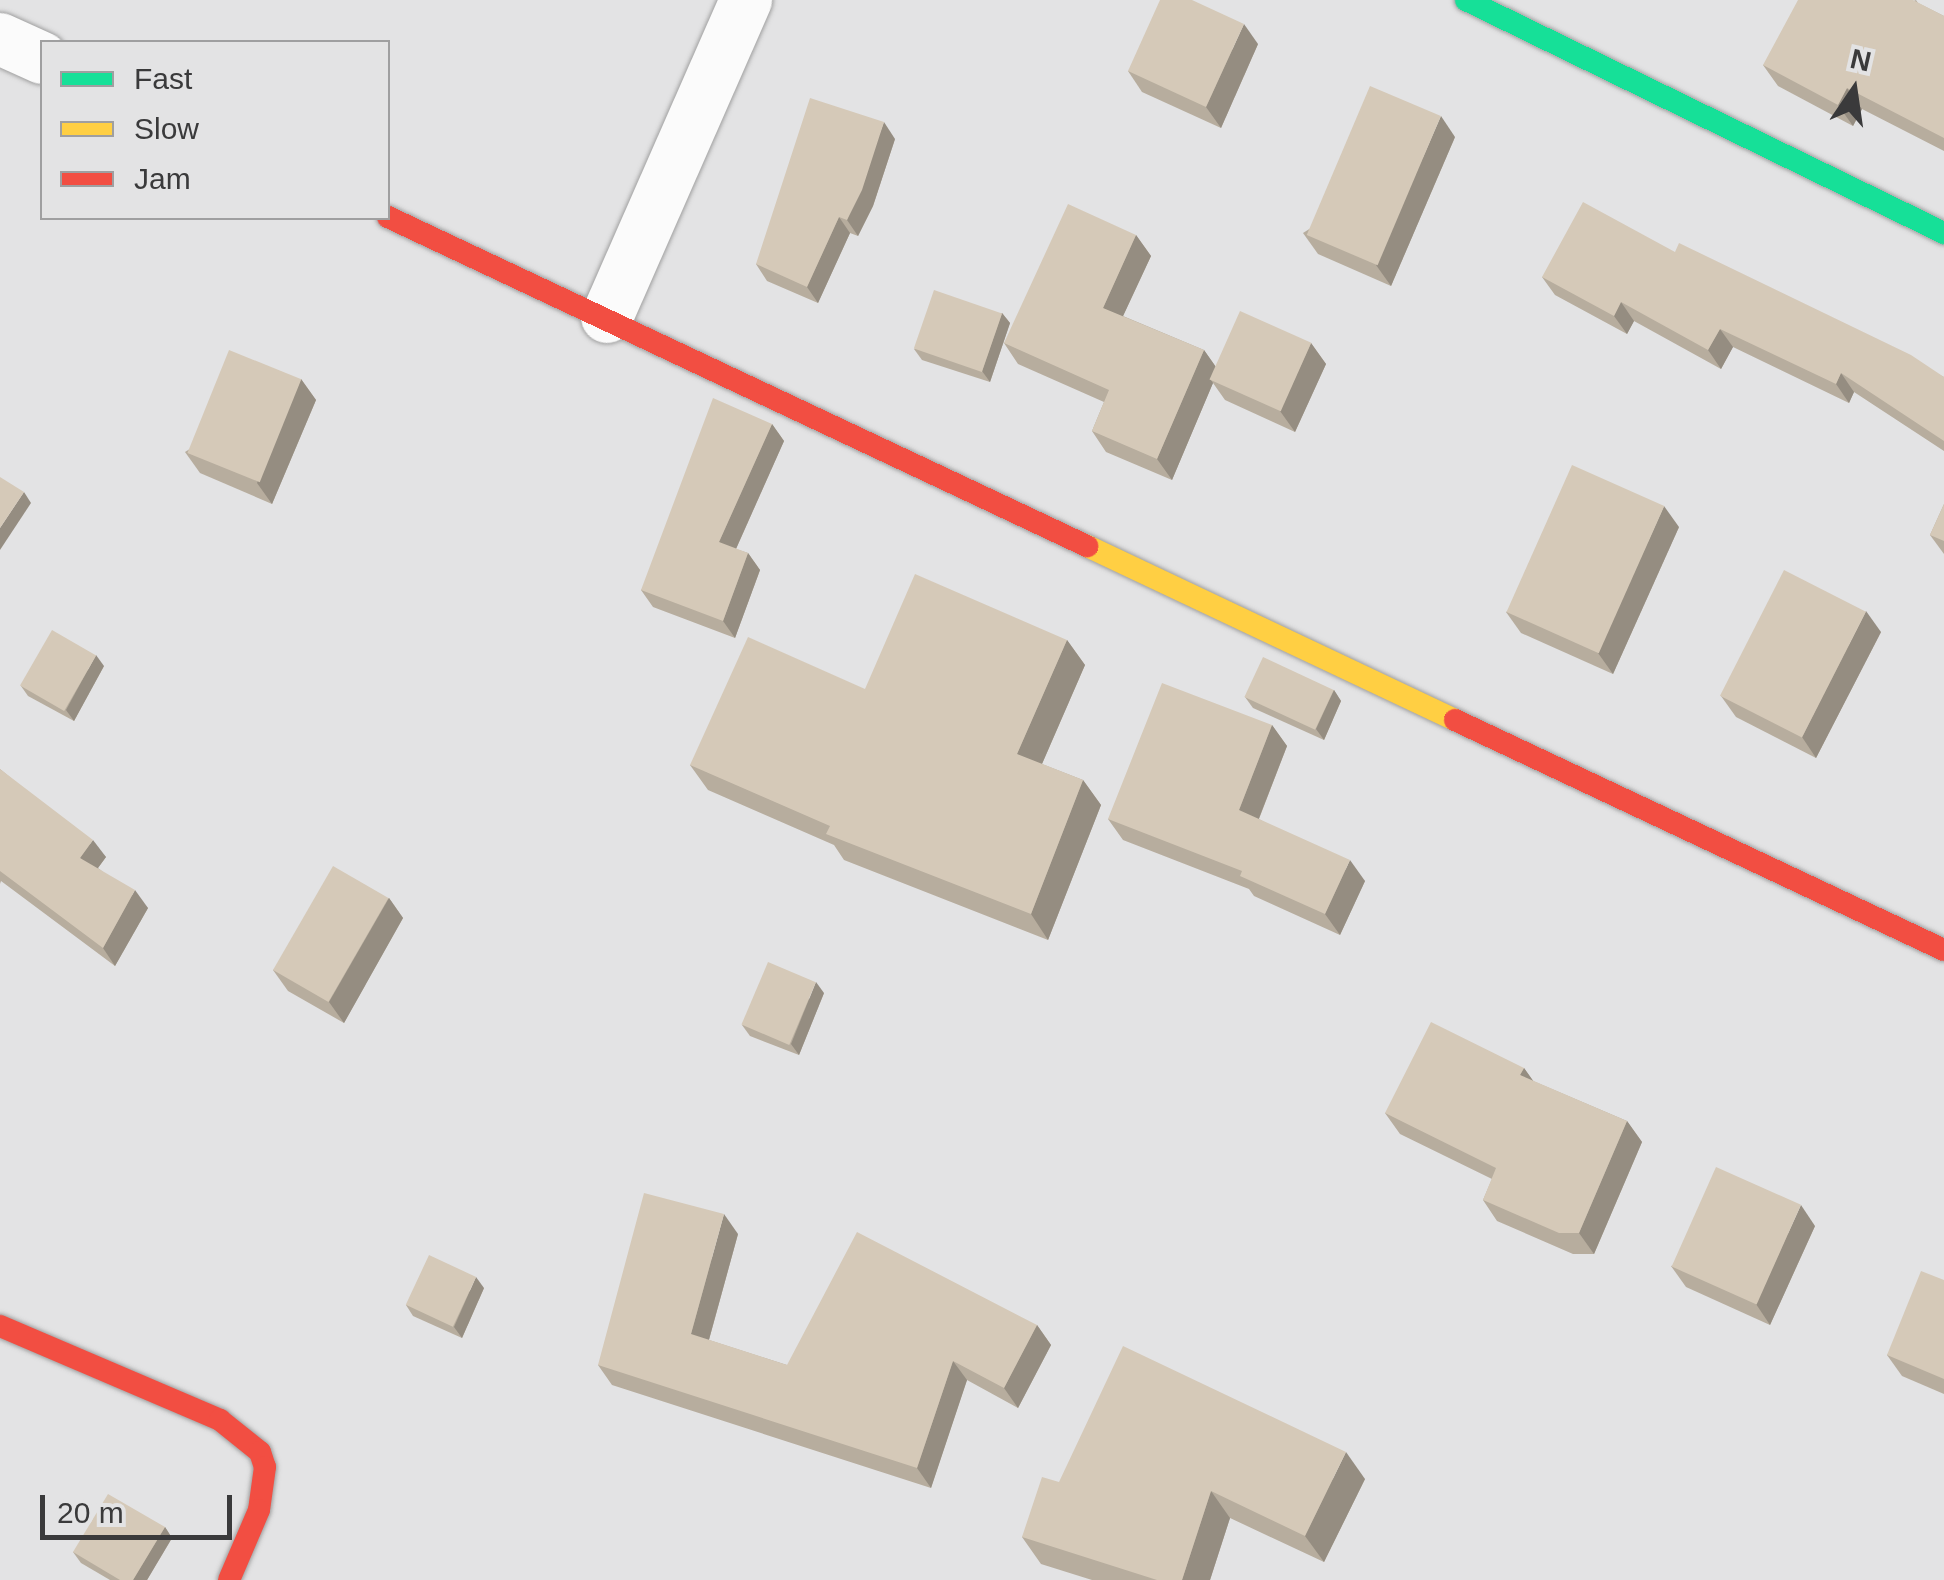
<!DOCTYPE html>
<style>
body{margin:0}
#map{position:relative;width:1944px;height:1580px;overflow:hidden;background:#e3e3e4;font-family:Helvetica,sans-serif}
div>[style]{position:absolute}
.roads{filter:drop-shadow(0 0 2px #a0a0a0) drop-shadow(0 0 2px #a0a0a0)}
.street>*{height:52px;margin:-26px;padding:0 26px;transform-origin:26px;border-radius:26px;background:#fbfbfb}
.fast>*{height:22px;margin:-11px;padding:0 11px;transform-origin:11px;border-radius:11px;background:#16e098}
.slow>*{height:22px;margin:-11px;padding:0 11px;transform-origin:11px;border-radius:11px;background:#ffcf43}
.jam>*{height:22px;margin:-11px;padding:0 11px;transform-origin:11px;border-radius:11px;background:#f24e42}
.wall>*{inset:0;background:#b7ad9e}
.shaded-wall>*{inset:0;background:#958d81}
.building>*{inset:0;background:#d5c9b8;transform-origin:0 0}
span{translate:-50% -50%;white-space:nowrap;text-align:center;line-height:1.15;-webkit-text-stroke:10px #e3e3e4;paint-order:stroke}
.legend{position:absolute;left:40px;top:40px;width:350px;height:180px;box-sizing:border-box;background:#e3e3e4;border:2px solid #9f9fa0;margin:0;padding:12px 18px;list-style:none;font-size:30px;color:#3a3a3b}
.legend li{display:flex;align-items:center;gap:20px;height:50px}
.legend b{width:50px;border:2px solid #9f9fa0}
.north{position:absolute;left:1804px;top:40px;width:100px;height:100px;-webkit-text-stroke:8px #e3e3e4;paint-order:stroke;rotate:13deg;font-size:28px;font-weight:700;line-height:40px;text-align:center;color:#3a3a3b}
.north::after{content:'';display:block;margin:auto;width:35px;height:45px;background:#3a3a3b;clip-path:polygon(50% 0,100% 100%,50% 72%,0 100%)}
.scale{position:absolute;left:40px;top:1495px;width:192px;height:45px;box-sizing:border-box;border:5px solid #3a3a3b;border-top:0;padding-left:12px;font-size:30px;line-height:35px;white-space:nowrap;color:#3a3a3b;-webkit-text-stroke:8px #e3e3e4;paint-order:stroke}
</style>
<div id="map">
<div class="roads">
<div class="street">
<i style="left:0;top:39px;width:46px;rotate:24.3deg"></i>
<i style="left:607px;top:317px;width:346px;rotate:-66.3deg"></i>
</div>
<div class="fast">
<i style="left:1466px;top:0;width:532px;rotate:25.99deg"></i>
</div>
<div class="slow">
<i style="left:1087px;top:546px;width:407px;rotate:25.3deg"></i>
</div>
<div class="jam">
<i style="left:388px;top:217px;width:773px;rotate:25.21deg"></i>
<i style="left:1455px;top:720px;width:540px;rotate:25.19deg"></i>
<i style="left:0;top:1326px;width:239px;rotate:23.1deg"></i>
<i style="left:220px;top:1420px;width:51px;rotate:38.7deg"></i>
<i style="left:260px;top:1452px;width:16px;rotate:72deg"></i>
<i style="left:265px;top:1467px;width:43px;rotate:97.9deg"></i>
<i style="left:259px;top:1510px;width:76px;rotate:113.2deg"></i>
</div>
</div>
<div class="wall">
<i style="clip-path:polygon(1916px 0,1918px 3px,1944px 16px,1944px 151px,1862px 109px,1853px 126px,1778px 86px,1763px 65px)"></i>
<i style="clip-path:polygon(1258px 44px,1221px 128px,1142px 92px,1128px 71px)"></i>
<i style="clip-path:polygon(1455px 137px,1391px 286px,1318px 254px,1303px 233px)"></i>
<i style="clip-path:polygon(895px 139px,873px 206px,858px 236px,850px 233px,818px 303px,767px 281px,756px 264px)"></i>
<i style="clip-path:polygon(1136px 235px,1151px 256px,1123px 316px,1204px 350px,1216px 367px,1311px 343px,1326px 364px,1295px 432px,1225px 400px,1213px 383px,1172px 480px,1106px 452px,1092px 431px,1104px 402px,1018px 364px,1004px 343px)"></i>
<i style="clip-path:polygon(1675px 252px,1944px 377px,1944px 451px,1854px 392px,1849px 403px,1733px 347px,1721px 369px,1634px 321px,1627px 334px,1555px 295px,1542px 277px)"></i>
<i style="clip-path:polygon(1002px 313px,1010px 323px,990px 382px,922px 360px,914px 349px)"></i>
<i style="clip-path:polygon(301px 379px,316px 400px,272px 504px,200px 473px,185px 452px)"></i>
<i style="clip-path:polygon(772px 424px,784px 441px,736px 549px,748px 553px,760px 570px,735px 638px,653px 607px,641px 590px)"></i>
<i style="clip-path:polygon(1944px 504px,1944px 554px,1930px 535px)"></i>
<i style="clip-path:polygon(1679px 527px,1613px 674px,1521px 633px,1506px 612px)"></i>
<i style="clip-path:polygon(1881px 632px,1816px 758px,1736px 717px,1721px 696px)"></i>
<i style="clip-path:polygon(1067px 640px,1085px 665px,1042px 764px,1083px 780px,1101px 805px,1048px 940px,844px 860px,834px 845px,708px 790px,690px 765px,865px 689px)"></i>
<i style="clip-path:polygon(104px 666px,74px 721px,28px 696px,21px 686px)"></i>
<i style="clip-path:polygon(1334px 690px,1341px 701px,1324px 740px,1253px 708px,1245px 697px)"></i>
<i style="clip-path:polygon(1272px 725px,1287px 746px,1259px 819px,1365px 881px,1340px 935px,1254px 896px,1249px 889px,1123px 840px,1108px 819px)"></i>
<i style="clip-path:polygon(0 769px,106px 857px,98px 868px,148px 908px,115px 966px,1px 881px,0 884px)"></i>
<i style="clip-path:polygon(389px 898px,403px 918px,344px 1023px,288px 991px,273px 970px)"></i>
<i style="clip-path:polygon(824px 993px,799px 1055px,750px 1036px,742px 1025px)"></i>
<i style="clip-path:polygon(1524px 1068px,1533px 1081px,1627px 1121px,1642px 1142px,1594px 1254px,1573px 1254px,1497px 1221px,1483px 1200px,1492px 1179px,1400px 1134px,1385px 1113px)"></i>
<i style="clip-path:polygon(1815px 1226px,1770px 1325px,1686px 1287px,1671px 1266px)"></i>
<i style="clip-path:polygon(738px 1234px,709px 1340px,787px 1365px,1037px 1325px,1051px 1345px,1018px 1408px,967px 1380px,931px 1488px,612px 1385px,598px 1365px)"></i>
<i style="clip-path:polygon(1944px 1280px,1944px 1394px,1902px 1376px,1887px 1355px)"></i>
<i style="clip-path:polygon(484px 1288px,462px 1338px,413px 1316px,406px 1305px)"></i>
<i style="clip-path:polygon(1365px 1479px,1324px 1562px,1230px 1518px,1210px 1580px,1092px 1580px,1041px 1564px,1022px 1537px,1059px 1482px)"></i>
<i style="clip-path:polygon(165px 1527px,172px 1538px,147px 1580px,110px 1580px,81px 1563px,73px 1552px)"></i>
</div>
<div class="shaded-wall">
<i style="clip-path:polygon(1244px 24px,1258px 44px,1221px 128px,1206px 107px)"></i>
<i style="clip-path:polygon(1847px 88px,1862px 109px,1853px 126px,1838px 105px)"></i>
<i style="clip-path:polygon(1441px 116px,1455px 137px,1391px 286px,1376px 265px)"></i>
<i style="clip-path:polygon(884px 122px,895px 139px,873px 206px,858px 236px,847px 220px)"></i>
<i style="clip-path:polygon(839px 217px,850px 233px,818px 303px,807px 287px)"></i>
<i style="clip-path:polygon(1136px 235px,1151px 256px,1117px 329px,1103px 308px)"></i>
<i style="clip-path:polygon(1621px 302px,1634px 321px,1627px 334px,1614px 316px)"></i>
<i style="clip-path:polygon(1002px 313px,1010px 323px,990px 382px,982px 371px)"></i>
<i style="clip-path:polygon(1720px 329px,1733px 347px,1721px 369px,1708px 350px)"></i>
<i style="clip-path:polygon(1311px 343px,1326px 364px,1295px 432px,1280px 411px)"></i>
<i style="clip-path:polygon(1204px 350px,1218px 370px,1211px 380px,1213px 383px,1172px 480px,1157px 459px)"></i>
<i style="clip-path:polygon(1841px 373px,1854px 392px,1849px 403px,1836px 384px)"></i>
<i style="clip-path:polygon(301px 379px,316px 400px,272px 504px,257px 483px)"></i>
<i style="clip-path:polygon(772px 424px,784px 441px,731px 560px,719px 542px)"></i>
<i style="clip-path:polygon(24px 492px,31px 503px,0 550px,0 528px)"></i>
<i style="clip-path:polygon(1664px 506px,1679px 527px,1613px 674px,1598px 653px)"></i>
<i style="clip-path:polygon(748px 553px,760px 570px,735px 638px,723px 621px)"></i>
<i style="clip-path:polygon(1866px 611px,1881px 632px,1816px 758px,1802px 737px)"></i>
<i style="clip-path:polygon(1067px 640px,1085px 665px,1035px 780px,1017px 754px)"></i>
<i style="clip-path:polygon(96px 655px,104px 666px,74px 721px,66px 710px)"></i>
<i style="clip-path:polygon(1334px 690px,1341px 701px,1324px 740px,1316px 729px)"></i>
<i style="clip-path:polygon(1272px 725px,1287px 746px,1254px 831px,1239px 810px)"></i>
<i style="clip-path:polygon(1083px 780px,1101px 805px,1048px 940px,1031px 914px)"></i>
<i style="clip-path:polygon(93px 840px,106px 857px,92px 876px,80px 858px)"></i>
<i style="clip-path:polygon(1350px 860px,1365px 881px,1340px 935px,1325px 914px)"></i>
<i style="clip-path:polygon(135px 890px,148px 908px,115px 966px,103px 948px)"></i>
<i style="clip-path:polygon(389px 898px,403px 918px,344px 1023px,329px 1002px)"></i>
<i style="clip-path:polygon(816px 982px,824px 993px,799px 1055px,791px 1044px)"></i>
<i style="clip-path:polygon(1524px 1068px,1539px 1089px,1520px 1075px)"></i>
<i style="clip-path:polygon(1627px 1121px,1642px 1142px,1594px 1254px,1579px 1233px)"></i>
<i style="clip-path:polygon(1801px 1205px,1815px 1226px,1770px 1325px,1756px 1304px)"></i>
<i style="clip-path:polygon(724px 1214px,738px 1234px,705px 1354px,691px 1334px)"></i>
<i style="clip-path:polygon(476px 1277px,484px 1288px,462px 1338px,454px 1327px)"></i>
<i style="clip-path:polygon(1037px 1325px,1051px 1345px,1018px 1408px,1004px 1388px)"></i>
<i style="clip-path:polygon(953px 1361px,967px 1380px,931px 1488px,917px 1468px)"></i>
<i style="clip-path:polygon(1346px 1452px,1365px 1479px,1324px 1562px,1305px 1536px)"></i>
<i style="clip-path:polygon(1211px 1491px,1230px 1518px,1210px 1580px,1182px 1580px)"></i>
<i style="clip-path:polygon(165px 1527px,172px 1538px,147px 1580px,133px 1580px)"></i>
</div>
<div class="building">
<i style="clip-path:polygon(1160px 0,1192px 0,1244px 24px,1206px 107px,1128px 71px)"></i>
<i style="clip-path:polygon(1798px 0,1913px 0,1944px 16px,1944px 138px,1847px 88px,1838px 105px,1763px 65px)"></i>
<i style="left:1370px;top:86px;width:77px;height:162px;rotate:23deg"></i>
<i style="clip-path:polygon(810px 98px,884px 122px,862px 190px,847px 220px,839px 217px,807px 287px,756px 264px)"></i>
<i style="clip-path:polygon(1583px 202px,1675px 252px,1679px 243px,1911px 355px,1944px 377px,1944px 441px,1841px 373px,1836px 384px,1720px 329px,1708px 350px,1621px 302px,1614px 316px,1542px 277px)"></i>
<i style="clip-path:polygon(1068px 204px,1136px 235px,1103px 308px,1204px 350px,1157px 459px,1092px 431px,1109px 390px,1004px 343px)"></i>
<i style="left:934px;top:290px;width:72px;height:62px;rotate:19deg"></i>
<i style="left:1240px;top:311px;width:78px;height:75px;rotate:24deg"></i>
<i style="left:229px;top:350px;width:78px;height:111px;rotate:22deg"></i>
<i style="clip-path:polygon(713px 398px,772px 424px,719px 542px,748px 553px,723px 621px,641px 590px)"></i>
<i style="left:1572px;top:465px;width:101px;height:161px;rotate:24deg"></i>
<i style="clip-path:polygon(0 477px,24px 492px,0 528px)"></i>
<i style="clip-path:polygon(1944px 504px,1944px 541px,1930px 535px)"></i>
<i style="left:1784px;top:570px;width:92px;height:141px;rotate:27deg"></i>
<i style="clip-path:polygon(915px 574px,1067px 640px,1017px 754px,1083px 780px,1031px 914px,826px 834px,830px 826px,690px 765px,748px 637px,865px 689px)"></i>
<i style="left:52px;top:630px;width:51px;height:64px;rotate:30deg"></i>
<i style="left:1263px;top:657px;width:78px;height:44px;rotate:25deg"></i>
<i style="clip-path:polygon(1162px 683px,1272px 725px,1239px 810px,1350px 860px,1325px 914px,1240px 876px,1242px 871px,1108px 819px)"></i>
<i style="clip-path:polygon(0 769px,93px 840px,80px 858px,135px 890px,103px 948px,0 871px)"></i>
<i style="left:333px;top:866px;width:64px;height:120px;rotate:30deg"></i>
<i style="left:768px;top:962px;width:52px;height:68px;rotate:23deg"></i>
<i style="clip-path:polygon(1431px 1022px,1524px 1068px,1520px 1075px,1627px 1121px,1579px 1233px,1559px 1233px,1483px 1200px,1496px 1168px,1385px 1113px)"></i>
<i style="left:1716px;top:1167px;width:93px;height:109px;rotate:24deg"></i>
<i style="clip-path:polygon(644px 1193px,724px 1214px,691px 1334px,787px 1365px,857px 1232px,1037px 1325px,1004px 1388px,953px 1361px,917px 1468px,598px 1365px)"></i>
<i style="left:429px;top:1255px;width:52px;height:55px;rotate:25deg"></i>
<i style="clip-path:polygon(1921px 1271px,1944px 1280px,1944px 1379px,1887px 1355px)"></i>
<i style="clip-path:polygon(1123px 1346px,1346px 1452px,1305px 1536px,1211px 1491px,1182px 1580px,1157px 1580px,1022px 1537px,1042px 1477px,1059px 1482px)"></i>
<i style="clip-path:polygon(108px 1494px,165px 1527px,133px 1580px,120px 1580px,73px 1552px)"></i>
</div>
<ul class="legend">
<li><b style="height:12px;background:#16e098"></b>Fast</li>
<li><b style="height:12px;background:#ffcf43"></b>Slow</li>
<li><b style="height:12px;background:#f24e42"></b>Jam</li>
</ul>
<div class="north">N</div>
<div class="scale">20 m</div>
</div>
